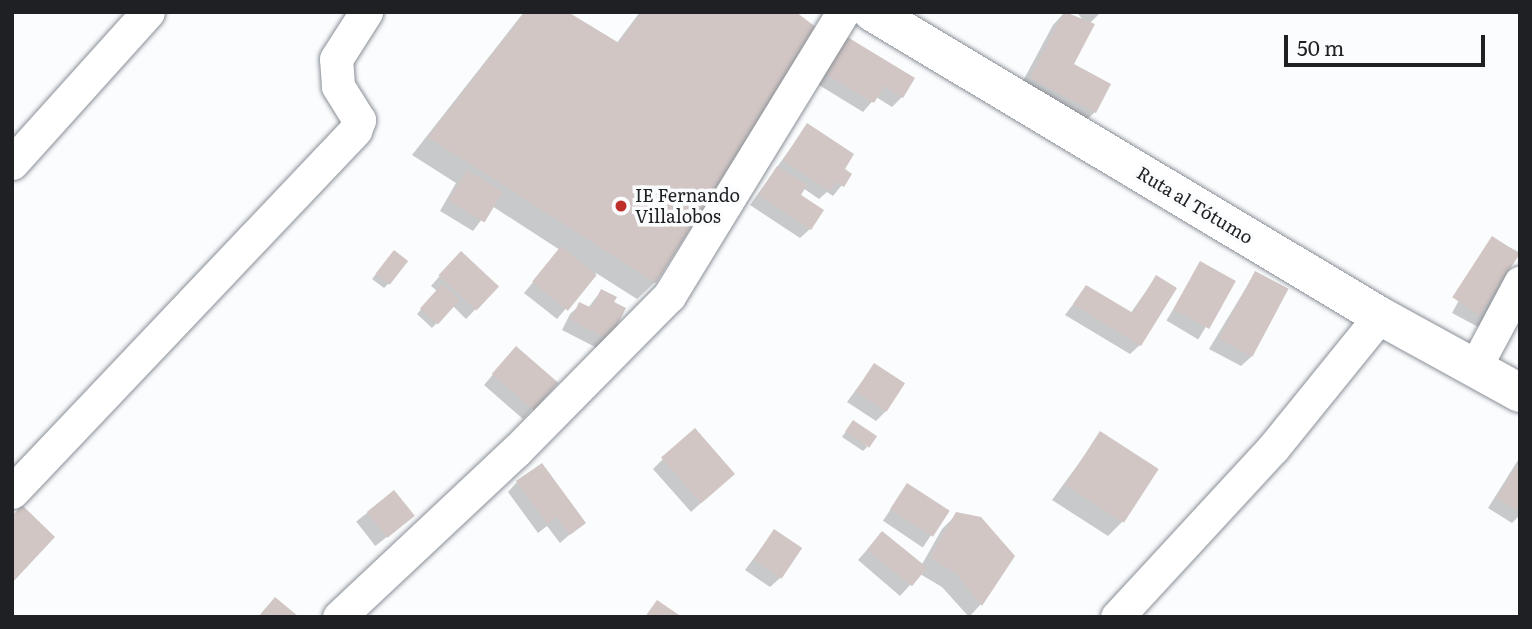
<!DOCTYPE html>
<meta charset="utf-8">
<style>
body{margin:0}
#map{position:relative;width:1532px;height:629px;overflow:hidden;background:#fafcfd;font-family:Literata,serif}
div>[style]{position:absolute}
.shadow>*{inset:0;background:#0003;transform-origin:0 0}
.building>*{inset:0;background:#d1c6c4;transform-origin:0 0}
.roads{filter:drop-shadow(0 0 2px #898f97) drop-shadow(0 0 2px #898f97)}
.street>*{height:33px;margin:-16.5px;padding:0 16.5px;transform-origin:16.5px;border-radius:16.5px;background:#fff}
.secondary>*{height:38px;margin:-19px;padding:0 19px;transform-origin:19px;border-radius:19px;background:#fff}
.dots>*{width:19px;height:19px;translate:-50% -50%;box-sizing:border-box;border:4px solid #fafcfd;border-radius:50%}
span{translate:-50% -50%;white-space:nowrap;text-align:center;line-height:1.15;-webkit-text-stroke:7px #fafcfd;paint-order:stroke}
.poi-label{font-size:18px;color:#1e2023}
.left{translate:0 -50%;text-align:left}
.street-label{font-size:18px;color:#1e2023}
.frame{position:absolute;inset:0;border:14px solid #1e2023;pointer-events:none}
.scale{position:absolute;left:1284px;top:35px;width:201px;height:32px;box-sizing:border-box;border:4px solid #1e2023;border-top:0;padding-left:9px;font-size:21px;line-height:24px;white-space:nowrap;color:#1e2023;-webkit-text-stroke:5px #fafcfd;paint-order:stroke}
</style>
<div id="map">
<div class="shadow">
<i style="clip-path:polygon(524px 12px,565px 12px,616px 44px,640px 12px,793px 12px,655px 282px,637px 299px,596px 273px,557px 319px,524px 293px,560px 250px,492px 206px,473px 231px,440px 211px,456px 183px,412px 155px)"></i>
<i style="clip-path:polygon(1065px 12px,1082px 19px,1077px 12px,1101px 12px,1090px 23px,1071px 65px,1109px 85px,1095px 112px,1080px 126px,1017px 92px,1053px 25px)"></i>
<i style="clip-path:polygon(834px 47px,902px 97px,892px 107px,876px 97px,863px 112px,814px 82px)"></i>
<i style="clip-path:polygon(807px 125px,850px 175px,833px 196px,827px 192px,819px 199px,803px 188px,798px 195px,810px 229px,800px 238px,750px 205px)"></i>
<i style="left:1492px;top:238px;width:30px;height:85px;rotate:28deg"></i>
<i style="clip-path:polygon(389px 257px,389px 283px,384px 288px,372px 279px)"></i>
<i style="clip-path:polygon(451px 263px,497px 287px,466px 319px,453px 306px,432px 328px,417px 314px,437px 291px,431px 286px)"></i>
<i style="left:1201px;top:263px;width:37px;height:67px;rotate:31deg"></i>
<i style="clip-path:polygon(1255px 273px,1251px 357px,1241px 366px,1209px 349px)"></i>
<i style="clip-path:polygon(1156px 277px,1140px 345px,1130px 354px,1065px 315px,1086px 287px,1130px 314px)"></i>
<i style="clip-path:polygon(601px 291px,623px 309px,599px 349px,562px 330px,570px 314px,580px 305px,588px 308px)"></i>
<i style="clip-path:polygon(507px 358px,532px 409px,523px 419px,484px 385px)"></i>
<i style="clip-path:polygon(874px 365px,886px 411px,876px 421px,847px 402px)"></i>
<i style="clip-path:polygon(849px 427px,867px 447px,863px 451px,842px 437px)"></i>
<i style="clip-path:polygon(1101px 433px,1122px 522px,1108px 536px,1052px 500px)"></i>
<i style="clip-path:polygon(1520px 457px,1520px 515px,1512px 523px,1488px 508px)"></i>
<i style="clip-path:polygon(663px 459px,723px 483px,691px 512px,653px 469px)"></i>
<i style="clip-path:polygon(517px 482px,583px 523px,560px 543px,547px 526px,538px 533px,508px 492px)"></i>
<i style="left:907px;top:485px;width:48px;height:43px;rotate:34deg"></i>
<i style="left:394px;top:492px;width:31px;height:48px;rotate:52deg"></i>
<i style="clip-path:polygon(957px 514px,981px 604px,969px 617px,942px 587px,920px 574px,900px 596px,858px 560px,882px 533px,921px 566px,942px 529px)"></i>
<i style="clip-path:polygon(774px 531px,780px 578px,770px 587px,745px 570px)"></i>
</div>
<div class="building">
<i style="clip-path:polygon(525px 12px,568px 12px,619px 43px,642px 12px,796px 12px,817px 28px,656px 283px,428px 137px)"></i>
<i style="clip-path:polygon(1064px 12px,1095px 24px,1074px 64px,1111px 84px,1096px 113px,1030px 78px)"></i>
<i style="clip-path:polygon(844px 35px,915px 78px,903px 98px,884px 86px,874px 103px,822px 72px)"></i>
<i style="clip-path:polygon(807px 123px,854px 154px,845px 169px,852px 174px,844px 187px,836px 182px,830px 191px,783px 160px)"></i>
<i style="clip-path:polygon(777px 166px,807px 185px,801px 195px,824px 210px,811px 230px,758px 195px)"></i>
<i style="left:467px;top:170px;width:42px;height:36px;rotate:31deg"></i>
<i style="left:1492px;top:236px;width:33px;height:73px;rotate:33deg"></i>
<i style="left:561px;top:246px;width:46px;height:46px;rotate:39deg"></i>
<i style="left:394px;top:250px;width:18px;height:30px;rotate:38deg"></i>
<i style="left:461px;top:251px;width:52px;height:33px;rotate:43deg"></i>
<i style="left:1200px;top:261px;width:41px;height:55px;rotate:29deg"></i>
<i style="left:1255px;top:271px;width:38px;height:77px;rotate:28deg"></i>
<i style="clip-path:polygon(1156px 275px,1177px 288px,1141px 346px,1073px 304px,1086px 285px,1133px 313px)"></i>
<i style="left:442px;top:284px;width:24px;height:33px;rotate:42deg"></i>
<i style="clip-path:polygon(601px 289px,617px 297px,614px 302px,626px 308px,610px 340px,571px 320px,579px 302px,592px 308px)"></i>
<i style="left:516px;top:346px;width:56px;height:37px;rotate:41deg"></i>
<i style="left:874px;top:363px;width:37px;height:34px;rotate:33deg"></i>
<i style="left:853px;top:420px;width:29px;height:14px;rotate:34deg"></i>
<i style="left:695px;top:428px;width:61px;height:45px;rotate:49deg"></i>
<i style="left:1100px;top:431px;width:70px;height:64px;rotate:33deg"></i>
<i style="clip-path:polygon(1520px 460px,1520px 512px,1497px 498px)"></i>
<i style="clip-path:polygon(542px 463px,586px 523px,570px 535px,557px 517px,548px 524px,516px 481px)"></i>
<i style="left:907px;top:483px;width:51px;height:31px;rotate:33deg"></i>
<i style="left:394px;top:490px;width:33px;height:35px;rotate:51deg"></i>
<i style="clip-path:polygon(22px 505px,55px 537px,12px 583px,12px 516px)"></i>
<i style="clip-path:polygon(956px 512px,981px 517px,1015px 556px,982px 606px,956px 573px,930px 558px)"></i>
<i style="left:774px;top:529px;width:34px;height:37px;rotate:34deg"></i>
<i style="left:882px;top:531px;width:58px;height:24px;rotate:39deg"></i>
<i style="clip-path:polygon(275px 597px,299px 617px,258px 617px)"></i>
<i style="clip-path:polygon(657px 600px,679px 615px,678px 617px,645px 617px)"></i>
</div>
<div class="roads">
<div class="street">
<i style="left:12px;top:163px;width:203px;rotate:-48deg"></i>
<i style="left:1474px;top:369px;width:98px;rotate:-61.9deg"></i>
<i style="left:12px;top:492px;width:499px;rotate:-46.5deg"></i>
<i style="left:355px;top:130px;width:11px;rotate:-68deg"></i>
<i style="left:359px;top:120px;width:40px;rotate:-122deg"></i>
<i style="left:338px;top:86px;width:27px;rotate:-94deg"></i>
<i style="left:336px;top:59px;width:56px;rotate:-57.4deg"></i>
<i style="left:339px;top:617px;width:243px;rotate:-43.2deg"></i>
<i style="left:516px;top:451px;width:218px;rotate:-45.4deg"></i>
<i style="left:669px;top:296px;width:333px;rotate:-58.5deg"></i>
<i style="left:1117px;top:617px;width:230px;rotate:-47.3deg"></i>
<i style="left:1273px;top:448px;width:170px;rotate:-51deg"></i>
</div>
<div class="secondary">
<i style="left:872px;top:12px;width:592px;rotate:30.9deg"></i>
<i style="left:1380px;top:316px;width:160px;rotate:28.8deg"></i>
</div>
</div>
<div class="dots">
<i style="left:621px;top:206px;background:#be3029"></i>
</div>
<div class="poi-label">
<span class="left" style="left:635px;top:206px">IE Fernando<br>Villalobos</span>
</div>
<div class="street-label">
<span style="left:1195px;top:205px;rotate:31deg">Ruta al Tótumo</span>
</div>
<div class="frame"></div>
<div class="scale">50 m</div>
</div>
